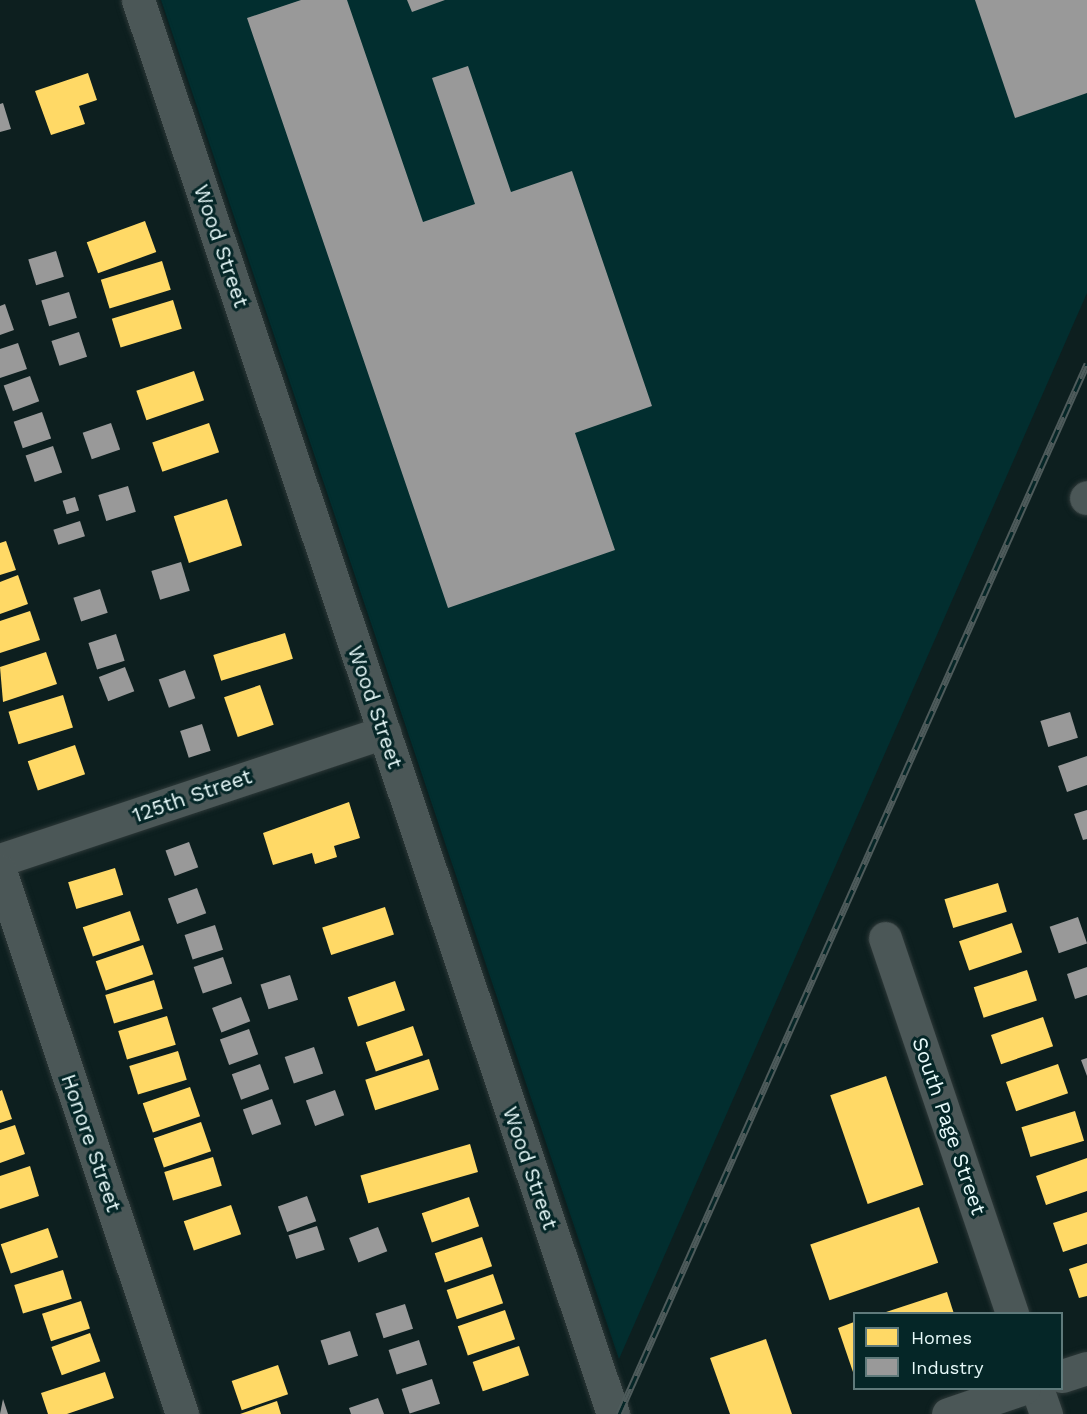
<!DOCTYPE html>
<style>
body{margin:0}
#map{position:relative;width:1087px;height:1414px;overflow:hidden;background:#0d1f1f;font-family:"Work Sans",sans-serif}
div>[style]{position:absolute}
.built>*{inset:0;background:#022e2f}
.homes>*{inset:0;background:#ffd966;transform-origin:0 0}
.industry>*{inset:0;background:#999;transform-origin:0 0}
.roads{filter:drop-shadow(0 0 2px #2d3838) drop-shadow(0 0 2px #2d3838)}
.minor>*{height:33px;margin:-16.5px;padding:0 16.5px;transform-origin:16.5px;border-radius:16.5px;background:#4b5757}
.rail>*{height:7px;margin-top:-3.5px;transform-origin:0;background:repeating-linear-gradient(90deg,#052627 0 14px,#4e5b5b 0 28px);box-sizing:border-box;border-block:2px solid #4e5b5b}
span{translate:-50% -50%;white-space:nowrap;text-align:center;line-height:1.15;-webkit-text-stroke:6px #052627;paint-order:stroke}
.street-label{font-size:21px;color:#e7f9f9}
.legend{position:absolute;left:853px;top:1312px;width:210px;height:78px;box-sizing:border-box;background:#052627;border:2px solid #5f7a7b;margin:0;padding:8px 10px;list-style:none;font-size:18px;color:#e7f9f9}
.legend li{display:flex;align-items:center;gap:12px;height:30px}
.legend b{width:30px;border:2px solid #5f7a7b}
</style>
<div id="map">
<div class="built">
<i style="clip-path:polygon(161px 0,1087px 0,1087px 293px,619px 1359px)"></i>
</div>
<div class="homes">
<i style="clip-path:polygon(88px 73px,97px 100px,79px 106px,85px 124px,51px 135px,35px 91px)"></i>
<i style="left:145px;top:221px;width:33px;height:62px;rotate:70deg"></i>
<i style="left:162px;top:261px;width:30px;height:64px;rotate:73deg"></i>
<i style="left:173px;top:300px;width:30px;height:64px;rotate:73deg"></i>
<i style="left:194px;top:371px;width:31px;height:61px;rotate:71deg"></i>
<i style="left:209px;top:423px;width:31px;height:60px;rotate:71deg"></i>
<i style="left:227px;top:499px;width:49px;height:56px;rotate:72deg"></i>
<i style="clip-path:polygon(6px 541px,16px 570px,0 575px,0 543px)"></i>
<i style="clip-path:polygon(18px 575px,28px 604px,0 614px,0 582px)"></i>
<i style="clip-path:polygon(30px 611px,40px 640px,0 653px,0 621px)"></i>
<i style="left:285px;top:633px;width:27px;height:75px;rotate:73deg"></i>
<i style="clip-path:polygon(46px 652px,57px 684px,3px 702px,0 667px)"></i>
<i style="left:260px;top:685px;width:42px;height:38px;rotate:71deg"></i>
<i style="left:63px;top:695px;width:34px;height:57px;rotate:73deg"></i>
<i style="left:75px;top:745px;width:31px;height:50px;rotate:71deg"></i>
<i style="clip-path:polygon(349px 802px,360px 838px,334px 846px,337px 857px,315px 864px,312px 853px,273px 865px,263px 833px)"></i>
<i style="left:115px;top:868px;width:28px;height:49px;rotate:73deg"></i>
<i style="left:998px;top:883px;width:30px;height:56px;rotate:73deg"></i>
<i style="left:385px;top:907px;width:29px;height:66px;rotate:72deg"></i>
<i style="left:130px;top:911px;width:31px;height:50px;rotate:71deg"></i>
<i style="left:1012px;top:923px;width:31px;height:56px;rotate:71deg"></i>
<i style="left:143px;top:945px;width:31px;height:50px;rotate:71deg"></i>
<i style="left:1027px;top:970px;width:32px;height:56px;rotate:72deg"></i>
<i style="left:154px;top:980px;width:30px;height:51px;rotate:73deg"></i>
<i style="left:395px;top:981px;width:31px;height:50px;rotate:71deg"></i>
<i style="left:167px;top:1016px;width:30px;height:51px;rotate:73deg"></i>
<i style="left:1043px;top:1017px;width:31px;height:55px;rotate:71deg"></i>
<i style="left:413px;top:1026px;width:31px;height:50px;rotate:71deg"></i>
<i style="left:178px;top:1051px;width:30px;height:51px;rotate:73deg"></i>
<i style="left:429px;top:1059px;width:32px;height:67px;rotate:72deg"></i>
<i style="left:1058px;top:1064px;width:31px;height:55px;rotate:71deg"></i>
<i style="left:886px;top:1076px;width:115px;height:59px;rotate:71deg"></i>
<i style="left:190px;top:1087px;width:31px;height:50px;rotate:71deg"></i>
<i style="clip-path:polygon(2px 1090px,12px 1119px,0 1123px,0 1091px)"></i>
<i style="left:1075px;top:1111px;width:31px;height:56px;rotate:73deg"></i>
<i style="left:201px;top:1122px;width:31px;height:50px;rotate:71deg"></i>
<i style="clip-path:polygon(15px 1125px,25px 1154px,0 1163px,0 1130px)"></i>
<i style="left:470px;top:1144px;width:29px;height:114px;rotate:74deg"></i>
<i style="left:213px;top:1157px;width:30px;height:51px;rotate:73deg"></i>
<i style="clip-path:polygon(1087px 1158px,1087px 1191px,1046px 1205px,1036px 1176px)"></i>
<i style="clip-path:polygon(30px 1166px,39px 1196px,0 1209px,0 1176px)"></i>
<i style="left:469px;top:1197px;width:31px;height:50px;rotate:71deg"></i>
<i style="left:231px;top:1205px;width:31px;height:50px;rotate:71deg"></i>
<i style="left:919px;top:1207px;width:59px;height:115px;rotate:71deg"></i>
<i style="clip-path:polygon(1087px 1212px,1087px 1244px,1063px 1252px,1053px 1223px)"></i>
<i style="left:48px;top:1228px;width:31px;height:50px;rotate:71deg"></i>
<i style="left:482px;top:1237px;width:31px;height:50px;rotate:71deg"></i>
<i style="clip-path:polygon(1087px 1263px,1087px 1296px,1079px 1298px,1069px 1269px)"></i>
<i style="left:63px;top:1270px;width:30px;height:51px;rotate:73deg"></i>
<i style="left:493px;top:1274px;width:31px;height:49px;rotate:71deg"></i>
<i style="clip-path:polygon(947px 1292px,954px 1314px,883px 1314px,883px 1313px)"></i>
<i style="left:81px;top:1301px;width:29px;height:41px;rotate:72deg"></i>
<i style="left:505px;top:1310px;width:31px;height:50px;rotate:71deg"></i>
<i style="clip-path:polygon(854px 1322px,854px 1375px,838px 1328px)"></i>
<i style="left:90px;top:1333px;width:30px;height:41px;rotate:70deg"></i>
<i style="clip-path:polygon(766px 1339px,792px 1414px,730px 1414px,710px 1358px)"></i>
<i style="left:519px;top:1346px;width:31px;height:49px;rotate:71deg"></i>
<i style="left:278px;top:1365px;width:31px;height:49px;rotate:71deg"></i>
<i style="clip-path:polygon(105px 1372px,114px 1398px,67px 1414px,48px 1414px,41px 1393px)"></i>
<i style="clip-path:polygon(277px 1401px,281px 1414px,240px 1414px)"></i>
</div>
<div class="industry">
<i style="clip-path:polygon(301px 0,347px 0,423px 222px,475px 204px,432px 78px,468px 66px,511px 192px,572px 171px,652px 406px,575px 433px,615px 550px,448px 608px,247px 18px)"></i>
<i style="clip-path:polygon(407px 0,445px 0,412px 12px)"></i>
<i style="clip-path:polygon(975px 0,1087px 0,1087px 93px,1015px 118px)"></i>
<i style="clip-path:polygon(3px 103px,11px 129px,0 132px,0 104px)"></i>
<i style="left:56px;top:251px;width:27px;height:29px;rotate:73deg"></i>
<i style="left:69px;top:292px;width:27px;height:29px;rotate:73deg"></i>
<i style="clip-path:polygon(5px 304px,14px 330px,0 335px,0 306px)"></i>
<i style="left:79px;top:332px;width:26px;height:29px;rotate:72deg"></i>
<i style="clip-path:polygon(18px 343px,27px 369px,0 378px,0 349px)"></i>
<i style="left:30px;top:376px;width:27px;height:28px;rotate:70deg"></i>
<i style="left:42px;top:412px;width:28px;height:30px;rotate:71deg"></i>
<i style="left:111px;top:423px;width:28px;height:30px;rotate:71deg"></i>
<i style="left:53px;top:446px;width:28px;height:29px;rotate:71deg"></i>
<i style="left:128px;top:486px;width:27px;height:31px;rotate:73deg"></i>
<i style="left:75px;top:497px;width:14px;height:13px;rotate:73deg"></i>
<i style="left:80px;top:521px;width:16px;height:28px;rotate:72deg"></i>
<i style="left:181px;top:562px;width:30px;height:31px;rotate:73deg"></i>
<i style="left:100px;top:589px;width:25px;height:28px;rotate:72deg"></i>
<i style="left:116px;top:634px;width:28px;height:29px;rotate:72deg"></i>
<i style="left:125px;top:667px;width:26px;height:28px;rotate:69deg"></i>
<i style="left:185px;top:670px;width:30px;height:28px;rotate:70deg"></i>
<i style="left:1070px;top:712px;width:27px;height:31px;rotate:73deg"></i>
<i style="left:202px;top:724px;width:28px;height:23px;rotate:72deg"></i>
<i style="clip-path:polygon(1087px 756px,1087px 785px,1067px 792px,1058px 766px)"></i>
<i style="clip-path:polygon(1087px 810px,1087px 839px,1083px 840px,1074px 814px)"></i>
<i style="left:189px;top:842px;width:27px;height:25px;rotate:70deg"></i>
<i style="left:197px;top:888px;width:27px;height:31px;rotate:70deg"></i>
<i style="left:1078px;top:917px;width:28px;height:30px;rotate:71deg"></i>
<i style="left:215px;top:925px;width:26px;height:32px;rotate:72deg"></i>
<i style="left:223px;top:957px;width:28px;height:31px;rotate:71deg"></i>
<i style="clip-path:polygon(1087px 967px,1087px 995px,1075px 999px,1067px 974px)"></i>
<i style="left:290px;top:975px;width:26px;height:31px;rotate:72deg"></i>
<i style="left:241px;top:997px;width:26px;height:31px;rotate:69deg"></i>
<i style="left:249px;top:1029px;width:27px;height:31px;rotate:70deg"></i>
<i style="left:314px;top:1047px;width:28px;height:31px;rotate:71deg"></i>
<i style="clip-path:polygon(1087px 1058px,1087px 1076px,1081px 1060px)"></i>
<i style="left:260px;top:1064px;width:27px;height:30px;rotate:70deg"></i>
<i style="left:335px;top:1090px;width:27px;height:31px;rotate:70deg"></i>
<i style="left:272px;top:1099px;width:27px;height:31px;rotate:70deg"></i>
<i style="left:307px;top:1196px;width:27px;height:31px;rotate:70deg"></i>
<i style="left:317px;top:1226px;width:25px;height:30px;rotate:72deg"></i>
<i style="left:378px;top:1227px;width:26px;height:31px;rotate:69deg"></i>
<i style="left:405px;top:1304px;width:26px;height:31px;rotate:72deg"></i>
<i style="left:350px;top:1331px;width:26px;height:31px;rotate:72deg"></i>
<i style="left:419px;top:1340px;width:26px;height:32px;rotate:72deg"></i>
<i style="left:432px;top:1379px;width:26px;height:32px;rotate:72deg"></i>
<i style="clip-path:polygon(378px 1398px,384px 1414px,351px 1414px,349px 1408px)"></i>
<i style="clip-path:polygon(3px 1399px,8px 1414px,0 1414px)"></i>
</div>
<div class="roads">
<div class="minor">
<i style="left:138px;top:0;width:1492px;rotate:71.43deg"></i>
<i style="left:1086px;top:498px;width:1px;rotate:-45deg"></i>
<i style="left:0;top:860px;width:405px;rotate:-18.4deg"></i>
<i style="left:0;top:871px;width:573px;rotate:71.47deg"></i>
<i style="left:885px;top:938px;width:397px;rotate:71.3deg"></i>
<i style="left:1062px;top:1376px;width:26px;rotate:-18deg"></i>
<i style="left:1037px;top:1388px;width:28px;rotate:71deg"></i>
<i style="left:948px;top:1414px;width:80px;rotate:-18.9deg"></i>
</div>
</div>
<div class="rail">
<i style="left:619px;top:1414px;width:1150px;rotate:-65.98deg"></i>
</div>
<div class="street-label">
<span style="left:221px;top:246px;rotate:71deg">Wood Street</span>
<span style="left:375px;top:707px;rotate:71deg">Wood Street</span>
<span style="left:192px;top:796px;rotate:-19deg">125th Street</span>
<span style="left:949px;top:1126px;rotate:71deg">South Page Street</span>
<span style="left:91px;top:1143px;rotate:71deg">Honore Street</span>
<span style="left:530px;top:1168px;rotate:71deg">Wood Street</span>
</div>
<ul class="legend">
<li><b style="height:16px;background:#ffd966"></b>Homes</li>
<li><b style="height:16px;background:#999"></b>Industry</li>
</ul>
</div>
